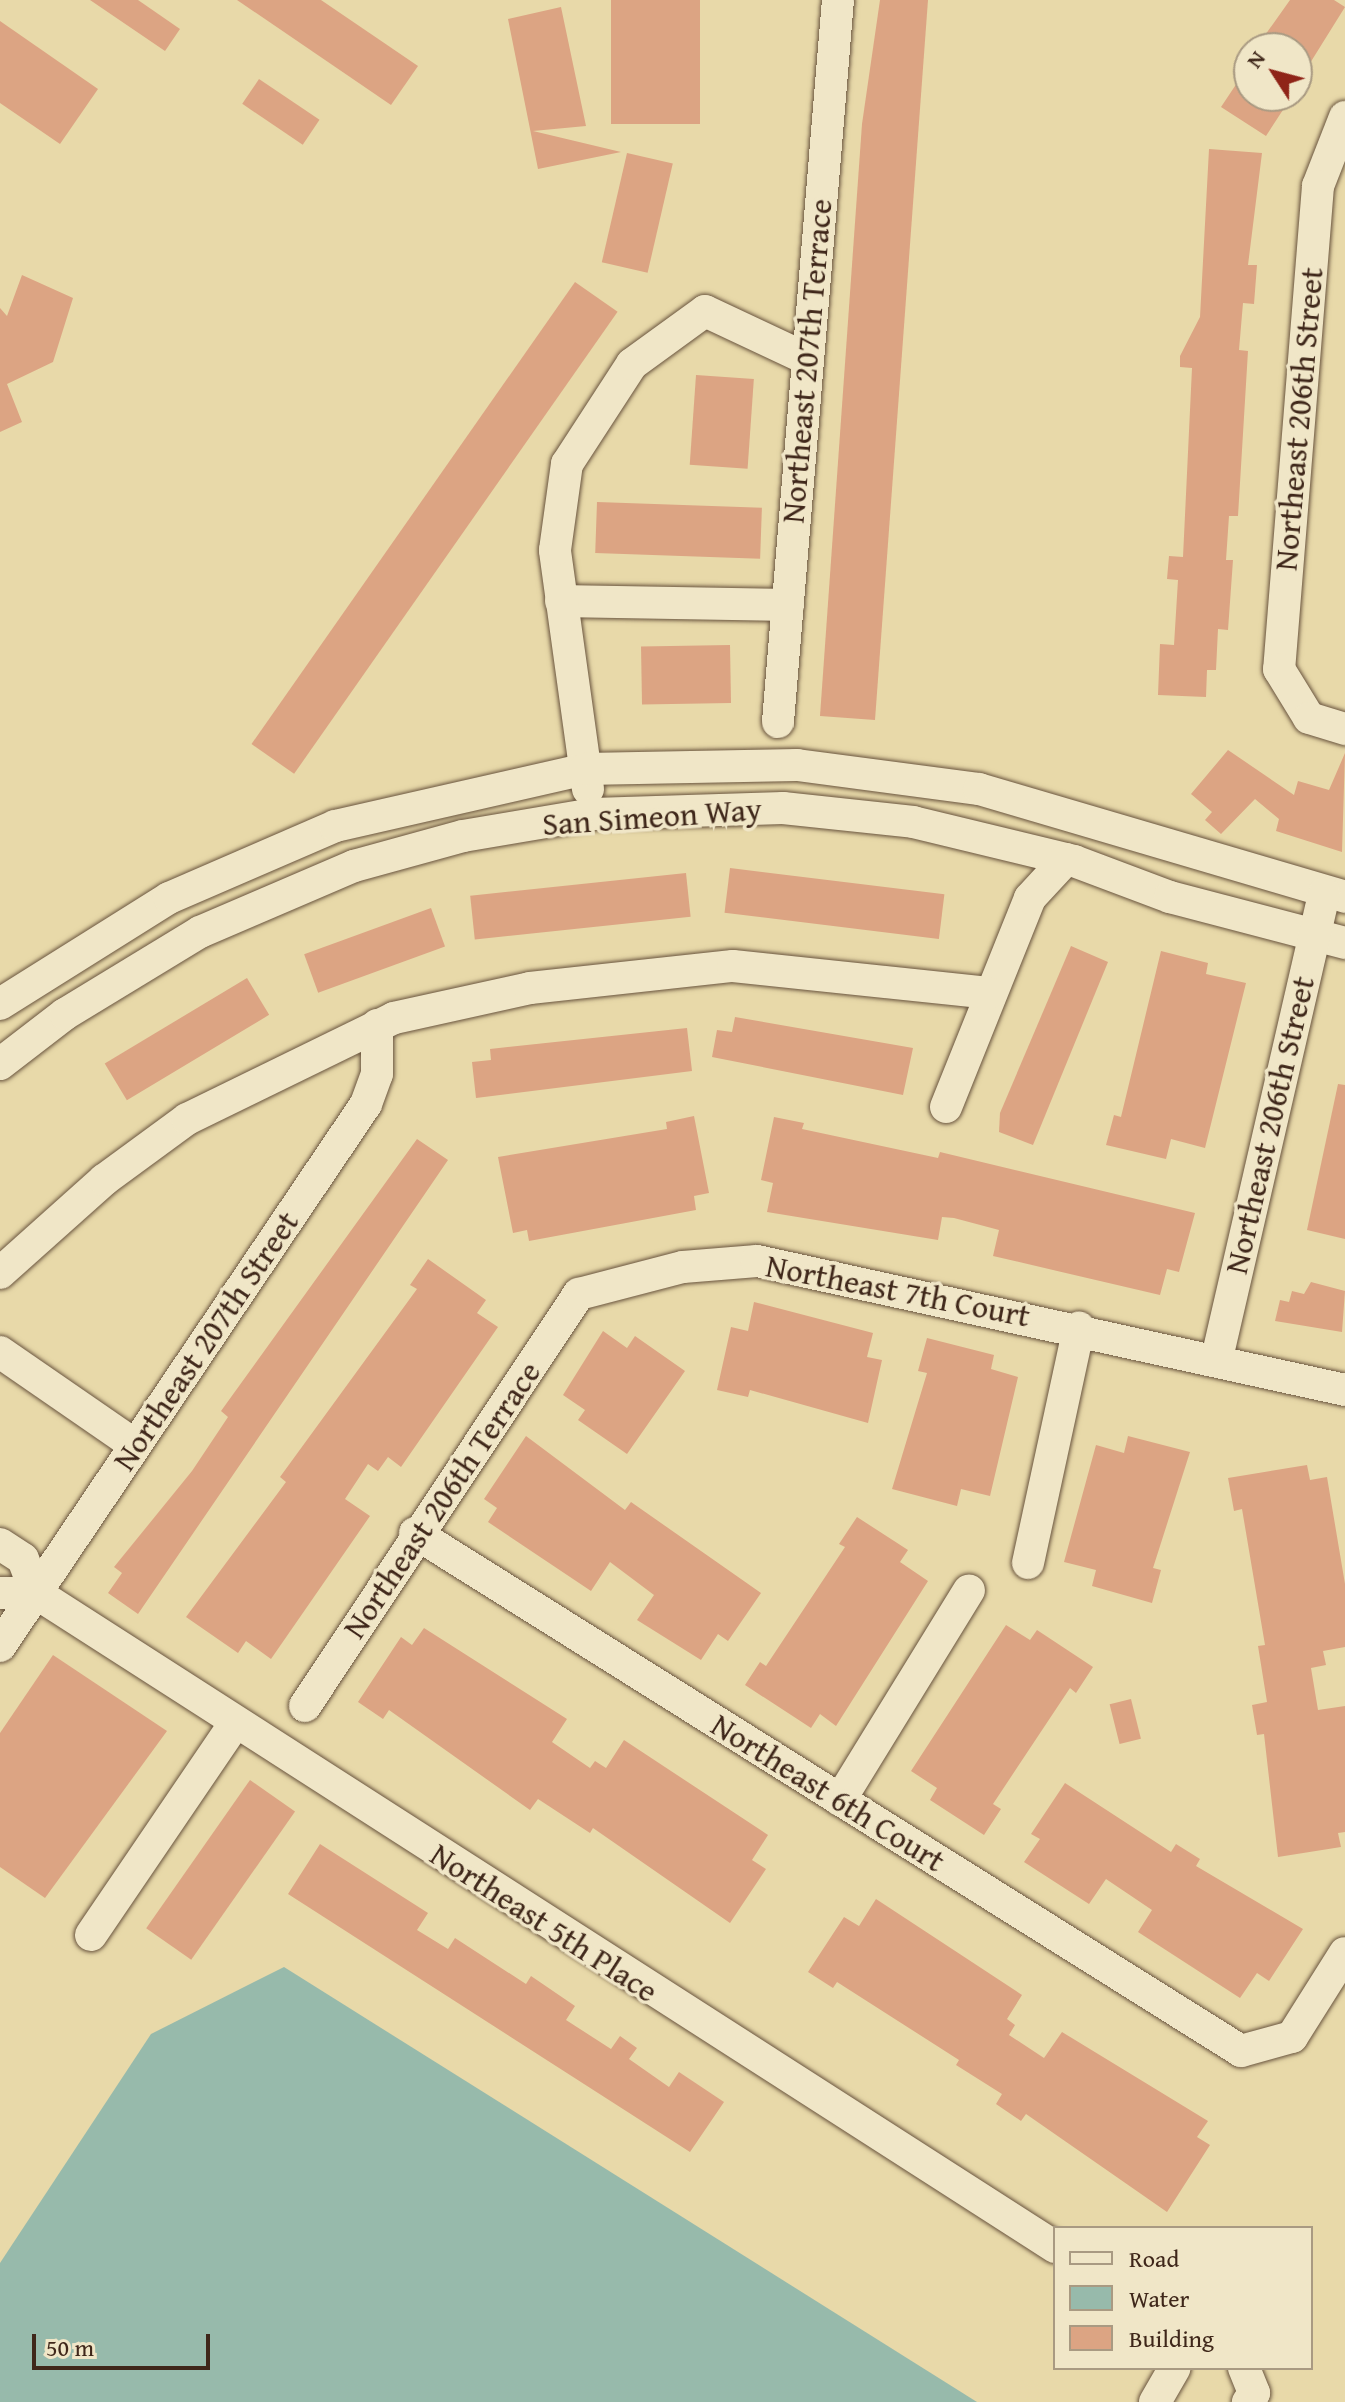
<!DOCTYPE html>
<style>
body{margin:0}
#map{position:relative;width:1345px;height:2402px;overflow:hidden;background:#e8d9a9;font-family:"Gentium Book Plus",serif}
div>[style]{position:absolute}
.water>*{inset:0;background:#97baab}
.building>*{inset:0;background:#dca483;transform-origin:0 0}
.roads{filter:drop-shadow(0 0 2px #69543e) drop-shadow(0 0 2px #69543e)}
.minor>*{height:32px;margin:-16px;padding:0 16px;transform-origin:16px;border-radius:16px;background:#f0e6c7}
span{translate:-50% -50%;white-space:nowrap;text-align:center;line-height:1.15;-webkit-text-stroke:7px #f0e6c7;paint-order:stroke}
.street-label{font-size:32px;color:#3f271a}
.legend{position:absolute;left:1053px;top:2226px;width:260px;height:144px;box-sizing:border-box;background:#f0e6c7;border:2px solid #a99a82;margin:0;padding:10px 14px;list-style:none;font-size:24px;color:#3f271a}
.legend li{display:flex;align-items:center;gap:16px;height:40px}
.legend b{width:40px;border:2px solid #a99a82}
.north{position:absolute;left:1233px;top:32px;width:80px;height:80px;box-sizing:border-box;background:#f0e6c7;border:2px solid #a99a82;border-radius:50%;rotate:306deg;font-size:22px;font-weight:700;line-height:32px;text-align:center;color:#3f271a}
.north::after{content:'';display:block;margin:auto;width:28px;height:36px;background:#8f2418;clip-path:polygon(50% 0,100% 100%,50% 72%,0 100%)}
.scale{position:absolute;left:32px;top:2334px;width:178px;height:36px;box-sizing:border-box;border:4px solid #3f271a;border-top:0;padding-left:10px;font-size:24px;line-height:28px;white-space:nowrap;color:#3f271a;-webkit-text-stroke:6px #f0e6c7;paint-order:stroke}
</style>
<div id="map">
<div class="water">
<i style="clip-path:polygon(284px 1967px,977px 2402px,0 2402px,0 2263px,151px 2034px)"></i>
</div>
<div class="building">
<i style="clip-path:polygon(90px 0,138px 0,180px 29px,165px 51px)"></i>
<i style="clip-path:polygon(237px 0,321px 0,418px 66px,391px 105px)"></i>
<i style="left:611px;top:0;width:89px;height:124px"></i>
<i style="clip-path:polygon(880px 0,928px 0,875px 720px,820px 716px,862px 124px)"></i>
<i style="clip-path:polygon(1290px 0,1334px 0,1345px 7px,1297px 84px,1297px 48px,1263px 38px)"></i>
<i style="clip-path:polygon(561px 7px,586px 126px,533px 131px,621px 152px,538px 169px,508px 19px)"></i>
<i style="clip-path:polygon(0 21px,98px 89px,60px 144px,0 103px)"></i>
<i style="clip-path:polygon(1249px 65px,1249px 96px,1292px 96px,1266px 136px,1221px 107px)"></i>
<i style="left:259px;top:79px;width:73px;height:30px;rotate:34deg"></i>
<i style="clip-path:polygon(1209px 149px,1262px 153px,1248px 265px,1257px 265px,1254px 304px,1243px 303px,1239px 350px,1248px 351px,1238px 516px,1229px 516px,1226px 560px,1233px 560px,1228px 630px,1218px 629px,1216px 670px,1207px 670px,1206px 697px,1158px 695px,1160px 644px,1174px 645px,1178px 580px,1167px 579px,1169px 556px,1183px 557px,1192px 368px,1180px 367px,1180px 356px,1200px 317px)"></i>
<i style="left:627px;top:153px;width:47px;height:112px;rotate:13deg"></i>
<i style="clip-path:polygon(22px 275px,73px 298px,53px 362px,7px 384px,22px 422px,0 432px,0 308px,7px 316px)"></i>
<i style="left:575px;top:282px;width:52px;height:564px;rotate:35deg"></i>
<i style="left:696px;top:375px;width:58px;height:90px;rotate:4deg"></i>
<i style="left:597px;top:502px;width:165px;height:51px;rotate:2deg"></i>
<i style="left:730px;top:645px;width:58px;height:89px;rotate:89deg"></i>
<i style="clip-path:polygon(1228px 750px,1294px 795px,1298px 781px,1329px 790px,1345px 753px,1342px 852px,1276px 831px,1279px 819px,1255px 799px,1221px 834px,1205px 820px,1212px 812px,1191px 794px)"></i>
<i style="left:730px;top:868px;width:216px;height:45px;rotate:7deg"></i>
<i style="left:686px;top:873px;width:44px;height:217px;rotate:84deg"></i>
<i style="left:431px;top:908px;width:41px;height:135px;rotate:70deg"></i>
<i style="clip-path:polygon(1071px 946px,1108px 962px,1033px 1145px,999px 1132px,1000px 1113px)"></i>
<i style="clip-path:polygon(1161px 951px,1208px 963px,1206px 974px,1246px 983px,1205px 1148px,1171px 1139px,1166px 1159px,1106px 1145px,1114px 1115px,1121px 1117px)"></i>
<i style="left:247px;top:978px;width:43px;height:166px;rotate:59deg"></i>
<i style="clip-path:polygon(735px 1017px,913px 1048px,903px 1095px,712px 1057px,717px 1030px,732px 1032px)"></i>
<i style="clip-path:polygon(687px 1028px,692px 1071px,476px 1098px,472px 1062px,491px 1060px,490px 1049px)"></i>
<i style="clip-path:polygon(1338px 1084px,1345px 1085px,1345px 1239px,1307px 1230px)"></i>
<i style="clip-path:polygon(694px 1116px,709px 1193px,694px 1196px,696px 1210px,529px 1241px,527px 1230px,513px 1233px,498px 1157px,667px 1129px,666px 1122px)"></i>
<i style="clip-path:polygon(774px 1117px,804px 1123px,802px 1129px,938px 1158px,940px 1152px,1195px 1213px,1179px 1272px,1167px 1269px,1160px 1295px,993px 1256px,999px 1230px,954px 1218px,942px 1217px,938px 1240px,767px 1212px,773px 1183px,761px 1180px)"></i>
<i style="clip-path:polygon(417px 1139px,448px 1160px,138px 1614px,108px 1593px,122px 1573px,114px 1567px,192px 1471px,228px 1417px,221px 1411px)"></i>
<i style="clip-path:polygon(428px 1259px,486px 1300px,477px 1313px,498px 1327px,401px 1467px,388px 1457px,378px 1471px,368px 1464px,345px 1499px,370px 1516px,271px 1659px,246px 1641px,238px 1653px,186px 1617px,286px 1482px,280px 1477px,417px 1289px,410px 1285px)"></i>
<i style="clip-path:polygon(1311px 1282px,1345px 1291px,1342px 1332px,1275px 1321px,1280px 1300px,1289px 1302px,1292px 1291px,1304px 1294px)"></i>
<i style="clip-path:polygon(754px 1302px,873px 1333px,867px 1357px,882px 1360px,868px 1423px,750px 1390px,748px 1397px,717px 1390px,731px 1327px,748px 1331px)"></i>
<i style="clip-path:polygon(603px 1331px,627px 1348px,635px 1336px,685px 1371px,627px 1454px,578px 1420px,585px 1410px,563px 1395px)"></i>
<i style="clip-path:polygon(927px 1338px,994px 1355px,991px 1369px,1018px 1377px,990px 1496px,961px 1489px,957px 1506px,892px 1489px,927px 1373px,918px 1371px)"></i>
<i style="clip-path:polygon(526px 1436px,625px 1510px,631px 1502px,761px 1593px,728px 1641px,718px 1634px,701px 1660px,637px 1620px,654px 1595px,610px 1562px,591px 1591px,488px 1522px,497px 1508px,484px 1499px)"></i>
<i style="clip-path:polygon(1128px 1436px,1190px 1452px,1153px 1568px,1161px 1570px,1152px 1603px,1092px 1586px,1096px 1570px,1064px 1562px,1096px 1445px,1124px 1453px)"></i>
<i style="clip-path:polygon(1307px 1465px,1310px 1480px,1327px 1477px,1345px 1584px,1345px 1647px,1323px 1651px,1326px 1665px,1311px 1668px,1318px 1710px,1345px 1706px,1345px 1832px,1338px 1833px,1341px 1847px,1278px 1857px,1264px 1734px,1257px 1735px,1252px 1705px,1267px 1702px,1258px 1646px,1265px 1645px,1242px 1509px,1234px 1511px,1228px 1478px)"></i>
<i style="clip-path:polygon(857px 1517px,908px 1550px,900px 1562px,928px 1581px,836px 1726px,820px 1714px,811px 1728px,745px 1685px,760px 1662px,766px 1666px,845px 1547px,839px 1544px)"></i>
<i style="clip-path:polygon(1006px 1625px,1030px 1640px,1037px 1630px,1093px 1667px,1076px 1693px,1070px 1688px,993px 1804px,1001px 1809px,984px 1835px,930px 1800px,937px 1788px,911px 1771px)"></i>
<i style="clip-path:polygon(424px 1628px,567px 1719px,552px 1742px,590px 1768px,595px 1761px,606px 1768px,624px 1740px,768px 1835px,752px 1860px,766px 1869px,730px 1923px,593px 1828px,590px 1833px,538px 1799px,530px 1810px,389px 1710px,383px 1719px,358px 1702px,401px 1637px,412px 1645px)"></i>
<i style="clip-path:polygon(53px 1655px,167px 1731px,45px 1898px,0 1867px,0 1733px)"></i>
<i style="left:1131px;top:1699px;width:41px;height:22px;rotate:76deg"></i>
<i style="left:250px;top:1780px;width:55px;height:181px;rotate:35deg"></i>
<i style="clip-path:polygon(1065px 1783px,1171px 1852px,1176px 1844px,1200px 1859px,1196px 1866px,1303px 1929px,1269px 1981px,1257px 1973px,1240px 1998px,1138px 1932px,1152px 1910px,1106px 1879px,1089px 1904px,1024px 1862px,1040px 1839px,1031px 1834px)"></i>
<i style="clip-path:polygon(320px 1844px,428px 1913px,417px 1930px,448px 1949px,455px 1938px,526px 1984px,531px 1976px,575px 2006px,566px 2020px,611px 2049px,620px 2036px,637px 2048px,629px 2059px,669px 2087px,679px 2072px,724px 2102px,690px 2152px,288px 1894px)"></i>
<i style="clip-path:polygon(876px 1899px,1022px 1995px,1007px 2019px,1015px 2025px,1009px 2035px,1044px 2058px,1062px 2032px,1208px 2121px,1197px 2137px,1210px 2145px,1167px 2212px,1026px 2114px,1021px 2121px,996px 2104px,1002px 2094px,956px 2065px,959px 2060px,837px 1982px,833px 1988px,808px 1972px,844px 1917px,859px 1926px)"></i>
</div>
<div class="roads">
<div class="minor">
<i style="left:1345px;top:117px;width:74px;rotate:111.4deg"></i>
<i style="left:1318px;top:186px;width:485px;rotate:94.6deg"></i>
<i style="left:1279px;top:669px;width:57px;rotate:58.5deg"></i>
<i style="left:1309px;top:718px;width:38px;rotate:17deg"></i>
<i style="left:561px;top:601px;width:227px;rotate:1deg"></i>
<i style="left:778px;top:722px;width:724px;rotate:-85.25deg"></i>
<i style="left:588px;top:789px;width:241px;rotate:-97.9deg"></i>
<i style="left:555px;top:550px;width:87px;rotate:-82.1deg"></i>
<i style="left:567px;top:464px;width:119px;rotate:-57deg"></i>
<i style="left:632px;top:364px;width:90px;rotate:-36deg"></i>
<i style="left:705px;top:311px;width:110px;rotate:25.2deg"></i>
<i style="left:0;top:1004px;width:199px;rotate:-32.1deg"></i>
<i style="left:169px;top:898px;width:181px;rotate:-23.4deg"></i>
<i style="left:335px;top:826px;width:256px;rotate:-12.8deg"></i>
<i style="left:585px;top:769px;width:212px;rotate:-1.1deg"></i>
<i style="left:797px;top:765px;width:184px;rotate:7.5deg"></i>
<i style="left:979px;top:789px;width:382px;rotate:16.4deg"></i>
<i style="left:0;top:1064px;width:82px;rotate:-37.6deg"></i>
<i style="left:65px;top:1014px;width:158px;rotate:-31.3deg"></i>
<i style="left:200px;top:932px;width:168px;rotate:-23.2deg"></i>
<i style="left:354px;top:866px;width:113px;rotate:-15.4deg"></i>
<i style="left:463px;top:836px;width:132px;rotate:-9.6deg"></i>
<i style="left:593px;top:814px;width:190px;rotate:-1.8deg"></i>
<i style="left:783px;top:808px;width:131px;rotate:6.1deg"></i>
<i style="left:913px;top:822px;width:166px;rotate:13.6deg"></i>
<i style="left:1074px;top:861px;width:103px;rotate:20.6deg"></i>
<i style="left:1170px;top:897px;width:181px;rotate:14.7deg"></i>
<i style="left:946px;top:1107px;width:225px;rotate:-68.1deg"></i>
<i style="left:1030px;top:898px;width:53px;rotate:-47.3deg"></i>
<i style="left:0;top:1273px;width:140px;rotate:-41.8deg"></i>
<i style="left:104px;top:1180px;width:103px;rotate:-36.3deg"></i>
<i style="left:187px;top:1119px;width:230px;rotate:-26deg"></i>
<i style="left:394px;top:1018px;width:139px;rotate:-12.4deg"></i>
<i style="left:530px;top:988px;width:204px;rotate:-6.2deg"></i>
<i style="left:733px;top:966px;width:257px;rotate:6deg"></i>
<i style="left:0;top:1352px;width:164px;rotate:34.6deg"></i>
<i style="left:1217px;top:1358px;width:477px;rotate:-77deg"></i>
<i style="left:415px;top:1533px;width:975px;rotate:32.09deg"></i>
<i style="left:1241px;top:2051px;width:53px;rotate:-15.4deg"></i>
<i style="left:1292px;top:2037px;width:99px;rotate:-57.8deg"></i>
<i style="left:0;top:1544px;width:27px;rotate:33deg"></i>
<i style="left:23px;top:1559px;width:36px;rotate:69deg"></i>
<i style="left:1028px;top:1563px;width:241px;rotate:-77.8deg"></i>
<i style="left:0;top:1593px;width:36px"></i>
<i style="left:36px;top:1593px;width:1211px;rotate:32.69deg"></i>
<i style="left:0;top:1646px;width:654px;rotate:-55.97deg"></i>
<i style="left:366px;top:1104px;width:32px;rotate:-70deg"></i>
<i style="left:377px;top:1074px;width:49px;rotate:-90deg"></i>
<i style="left:305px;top:1706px;width:495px;rotate:-56.4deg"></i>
<i style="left:579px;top:1294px;width:107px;rotate:-14.6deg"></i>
<i style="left:683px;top:1267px;width:74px;rotate:-4.6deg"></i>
<i style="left:757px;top:1261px;width:602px;rotate:12.37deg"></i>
<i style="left:840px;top:1800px;width:246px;rotate:-58.4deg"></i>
<i style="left:91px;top:1935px;width:256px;rotate:-55.8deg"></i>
<i style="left:1244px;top:2368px;width:27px;rotate:68deg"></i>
<i style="left:1254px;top:2393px;width:11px;rotate:124deg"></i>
<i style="left:1155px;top:2402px;width:39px;rotate:-60deg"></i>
</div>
</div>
<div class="street-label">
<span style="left:807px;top:361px;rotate:-85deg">Northeast 207th Terrace</span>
<span style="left:1299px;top:419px;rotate:-85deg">Northeast 206th Street</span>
<span style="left:652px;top:817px;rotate:-4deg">San Simeon Way</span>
<span style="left:1270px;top:1125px;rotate:-77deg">Northeast 206th Street</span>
<span style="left:898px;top:1291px;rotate:11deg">Northeast 7th Court</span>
<span style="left:206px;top:1341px;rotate:-56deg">Northeast 207th Street</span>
<span style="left:442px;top:1500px;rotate:-56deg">Northeast 206th Terrace</span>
<span style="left:828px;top:1793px;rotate:32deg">Northeast 6th Court</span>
<span style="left:544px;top:1923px;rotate:33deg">Northeast 5th Place</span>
</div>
<ul class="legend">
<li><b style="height:10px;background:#f0e6c7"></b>Road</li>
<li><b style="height:22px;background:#97baab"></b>Water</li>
<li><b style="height:22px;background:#dca483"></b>Building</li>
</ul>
<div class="north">N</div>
<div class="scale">50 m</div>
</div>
